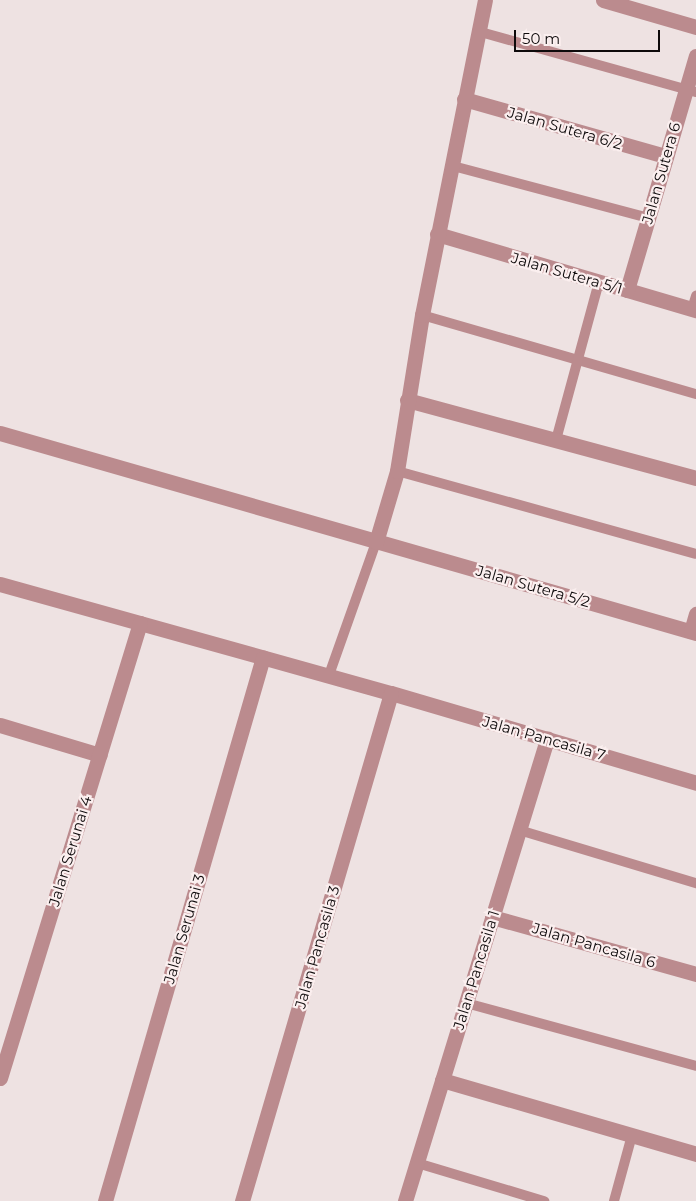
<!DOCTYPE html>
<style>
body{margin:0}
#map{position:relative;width:696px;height:1201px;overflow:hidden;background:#eee2e2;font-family:Montserrat,sans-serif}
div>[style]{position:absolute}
.lane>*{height:10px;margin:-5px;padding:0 5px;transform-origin:5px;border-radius:5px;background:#bb8b8e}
.street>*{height:15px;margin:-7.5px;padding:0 7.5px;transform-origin:7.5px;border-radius:7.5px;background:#bb8b8e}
span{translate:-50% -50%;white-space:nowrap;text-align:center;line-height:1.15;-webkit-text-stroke:4.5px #fbefef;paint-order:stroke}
.street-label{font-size:15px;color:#0e0a0b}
.scale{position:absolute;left:514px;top:30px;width:146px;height:22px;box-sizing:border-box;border:2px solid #0e0a0b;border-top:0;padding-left:6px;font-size:15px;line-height:18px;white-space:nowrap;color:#0e0a0b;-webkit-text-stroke:4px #fbefef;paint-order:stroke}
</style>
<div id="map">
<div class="lane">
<i style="left:477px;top:31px;width:227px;rotate:15.6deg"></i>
<i style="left:453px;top:166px;width:202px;rotate:14.9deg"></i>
<i style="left:692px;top:309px;width:14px;rotate:-73deg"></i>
<i style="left:422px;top:315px;width:285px;rotate:16.1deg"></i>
<i style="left:556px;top:440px;width:164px;rotate:-74.8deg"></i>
<i style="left:397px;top:471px;width:310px;rotate:15.5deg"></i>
<i style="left:329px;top:675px;width:141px;rotate:-70.5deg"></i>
<i style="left:519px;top:830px;width:185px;rotate:16.7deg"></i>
<i style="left:466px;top:1003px;width:238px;rotate:15.3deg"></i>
<i style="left:417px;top:1163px;width:133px;rotate:16.7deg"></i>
<i style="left:614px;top:1201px;width:68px;rotate:-74.7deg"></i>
</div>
<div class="street">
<i style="left:603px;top:0;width:97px;rotate:16.2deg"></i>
<i style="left:464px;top:99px;width:210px;rotate:15.8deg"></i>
<i style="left:437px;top:234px;width:270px;rotate:16.4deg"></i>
<i style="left:627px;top:290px;width:244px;rotate:-73.6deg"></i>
<i style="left:407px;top:400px;width:299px;rotate:15.1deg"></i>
<i style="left:0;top:433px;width:724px;rotate:16.03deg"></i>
<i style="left:376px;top:542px;width:74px;rotate:-73.5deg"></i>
<i style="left:397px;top:471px;width:158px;rotate:-80.9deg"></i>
<i style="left:422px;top:315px;width:321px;rotate:-78.7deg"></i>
<i style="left:0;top:584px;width:406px;rotate:15.6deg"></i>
<i style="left:391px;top:693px;width:318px;rotate:16.4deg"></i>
<i style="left:691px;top:631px;width:18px;rotate:-74deg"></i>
<i style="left:0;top:725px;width:104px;rotate:16.7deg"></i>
<i style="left:492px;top:917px;width:212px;rotate:15.6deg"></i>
<i style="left:0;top:1078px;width:476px;rotate:-72.9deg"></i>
<i style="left:442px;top:1080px;width:265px;rotate:16.2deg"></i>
<i style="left:105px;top:1201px;width:566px;rotate:-73.8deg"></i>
<i style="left:242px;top:1201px;width:529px;rotate:-73.65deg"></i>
<i style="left:405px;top:1201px;width:484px;rotate:-72.9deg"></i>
</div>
<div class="street-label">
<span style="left:565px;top:128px;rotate:16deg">Jalan Sutera 6/2</span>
<span style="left:661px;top:173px;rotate:-74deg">Jalan Sutera 6</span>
<span style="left:567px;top:273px;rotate:16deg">Jalan Sutera 5/1</span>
<span style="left:533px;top:586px;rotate:16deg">Jalan Sutera 5/2</span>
<span style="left:544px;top:738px;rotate:16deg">Jalan Pancasila 7</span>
<span style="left:70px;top:851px;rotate:-73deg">Jalan Serunai 4</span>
<span style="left:184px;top:929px;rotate:-74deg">Jalan Serunai 3</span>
<span style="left:594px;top:945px;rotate:16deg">Jalan Pancasila 6</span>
<span style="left:317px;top:947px;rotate:-74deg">Jalan Pancasila 3</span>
<span style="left:476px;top:970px;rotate:-73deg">Jalan Pancasila 1</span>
</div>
<div class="scale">50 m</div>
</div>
